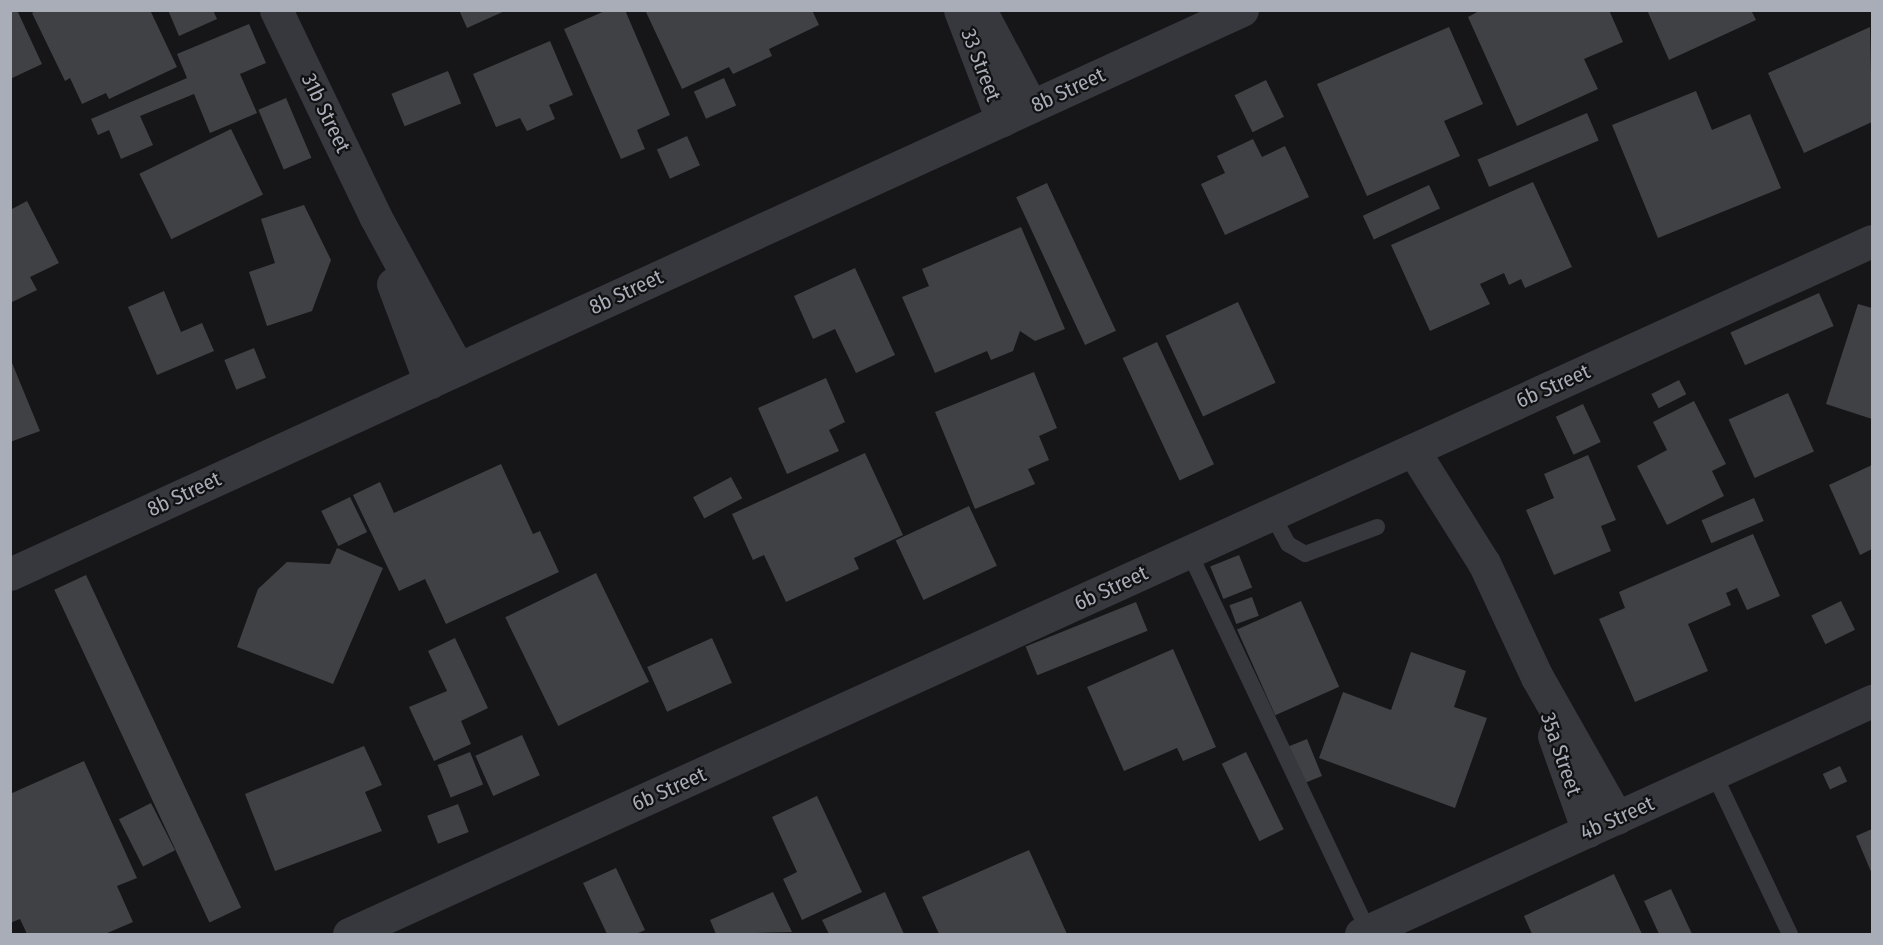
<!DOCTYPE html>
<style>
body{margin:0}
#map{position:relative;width:1883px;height:945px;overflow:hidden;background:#161618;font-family:"Fira Sans Condensed",sans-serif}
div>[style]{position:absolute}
.building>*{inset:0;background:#404145;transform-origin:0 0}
.lane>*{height:16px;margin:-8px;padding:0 8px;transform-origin:8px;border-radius:8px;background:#37383d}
.street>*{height:33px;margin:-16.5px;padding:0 16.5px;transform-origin:16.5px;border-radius:16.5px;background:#37383d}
span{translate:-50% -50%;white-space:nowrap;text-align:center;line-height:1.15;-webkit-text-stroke:4.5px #111113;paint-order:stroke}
.street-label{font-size:21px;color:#a8adb8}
.frame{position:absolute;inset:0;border:12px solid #a8adb8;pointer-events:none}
</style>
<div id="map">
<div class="building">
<i style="clip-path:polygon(10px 10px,17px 10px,42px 64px,10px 79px)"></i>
<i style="clip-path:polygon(37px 10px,150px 10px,177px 67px,109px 99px,106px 93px,82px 104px,70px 78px,65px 81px,32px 13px)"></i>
<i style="clip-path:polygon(168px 10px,213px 10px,217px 19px,179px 36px)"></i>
<i style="clip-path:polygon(459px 10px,507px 10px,467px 28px)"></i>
<i style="clip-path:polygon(607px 10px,625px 10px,670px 115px,637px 130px,645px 149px,621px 159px,564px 29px)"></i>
<i style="clip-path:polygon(812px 10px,819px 25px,769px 49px,772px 56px,733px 74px,729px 67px,682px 89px,646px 12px)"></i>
<i style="clip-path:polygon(1481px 10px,1609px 10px,1623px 42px,1584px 59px,1598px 89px,1517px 126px,1468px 17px)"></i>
<i style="clip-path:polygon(1647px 10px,1751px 10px,1756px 20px,1669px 60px)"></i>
<i style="clip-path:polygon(249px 24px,266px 63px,240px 74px,257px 113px,210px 133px,194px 94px,140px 116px,153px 145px,121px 159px,109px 130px,98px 135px,91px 119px,187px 78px,177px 54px)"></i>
<i style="clip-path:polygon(1449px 27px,1483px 104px,1444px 121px,1460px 156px,1367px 196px,1317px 84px)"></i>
<i style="clip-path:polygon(1870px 27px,1872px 122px,1804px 153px,1768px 73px)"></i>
<i style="clip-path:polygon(550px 41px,573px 95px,549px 105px,555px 119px,527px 131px,520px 118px,496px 127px,473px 74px)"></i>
<i style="left:448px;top:71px;width:35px;height:61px;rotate:68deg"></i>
<i style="left:724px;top:78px;width:30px;height:33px;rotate:66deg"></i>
<i style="left:1266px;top:80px;width:41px;height:35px;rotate:64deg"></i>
<i style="clip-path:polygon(1696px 91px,1712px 130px,1750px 114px,1781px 188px,1658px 238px,1612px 125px)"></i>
<i style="left:286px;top:98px;width:65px;height:30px;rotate:67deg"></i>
<i style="left:1587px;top:113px;width:30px;height:119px;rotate:67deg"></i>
<i style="left:231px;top:129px;width:73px;height:102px;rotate:64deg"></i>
<i style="left:687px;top:136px;width:32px;height:33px;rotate:66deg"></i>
<i style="clip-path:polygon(1253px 139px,1262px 157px,1285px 146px,1309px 197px,1225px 235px,1201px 184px,1225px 173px,1217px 156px)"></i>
<i style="clip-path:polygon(1533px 182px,1572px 267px,1525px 288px,1521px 279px,1509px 285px,1504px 273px,1480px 284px,1490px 304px,1430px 331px,1391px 245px)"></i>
<i style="left:1047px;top:183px;width:163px;height:34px;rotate:65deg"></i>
<i style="left:1429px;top:185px;width:26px;height:73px;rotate:65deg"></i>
<i style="clip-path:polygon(27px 201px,59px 263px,30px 277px,37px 290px,10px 303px,10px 210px)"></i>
<i style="clip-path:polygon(304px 205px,331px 260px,312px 311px,267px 326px,249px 272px,275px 263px,261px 219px)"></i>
<i style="clip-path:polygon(1021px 227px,1065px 329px,1035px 341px,1020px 331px,1013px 351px,991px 360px,987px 351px,935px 373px,902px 297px,929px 286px,922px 269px)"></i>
<i style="clip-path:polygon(855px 268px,895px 355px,856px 373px,835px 329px,813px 339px,794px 296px)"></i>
<i style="clip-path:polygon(164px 291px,181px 332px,202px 323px,214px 351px,157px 375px,128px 307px)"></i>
<i style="left:1819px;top:293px;width:36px;height:97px;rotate:66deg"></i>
<i style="left:1238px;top:302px;width:89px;height:80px;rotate:65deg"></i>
<i style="clip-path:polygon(1858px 304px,1872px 308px,1872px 419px,1826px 404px)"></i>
<i style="left:1157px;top:342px;width:135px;height:38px;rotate:65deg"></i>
<i style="left:254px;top:348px;width:32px;height:32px;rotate:68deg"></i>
<i style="clip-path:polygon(10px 358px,40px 431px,10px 442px)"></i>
<i style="clip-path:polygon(1034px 372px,1057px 428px,1039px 436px,1049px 460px,1028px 469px,1035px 484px,975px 509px,935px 412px)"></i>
<i style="clip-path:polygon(826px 378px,845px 422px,829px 430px,839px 451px,787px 474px,758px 408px)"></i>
<i style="left:1679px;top:380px;width:16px;height:31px;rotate:63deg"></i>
<i style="left:1788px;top:393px;width:64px;height:65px;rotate:66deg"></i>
<i style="clip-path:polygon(1694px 401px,1726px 464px,1712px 471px,1724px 496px,1667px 525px,1637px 466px,1667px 450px,1653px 422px)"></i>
<i style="left:1583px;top:404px;width:42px;height:30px;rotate:65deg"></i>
<i style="clip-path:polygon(865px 453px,903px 535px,854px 558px,859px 569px,786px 602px,764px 555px,753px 560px,732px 514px)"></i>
<i style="clip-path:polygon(1588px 455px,1616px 520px,1601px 526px,1611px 551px,1554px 575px,1526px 510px,1554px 498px,1544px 474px)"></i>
<i style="clip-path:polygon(501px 464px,533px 534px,540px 531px,559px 572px,446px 624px,425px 579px,399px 591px,353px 495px,380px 482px,394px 513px)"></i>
<i style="clip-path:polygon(1872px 465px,1872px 549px,1860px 555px,1829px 485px)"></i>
<i style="left:731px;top:477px;width:24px;height:43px;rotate:62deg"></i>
<i style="left:350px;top:497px;width:39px;height:32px;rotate:64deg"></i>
<i style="left:1754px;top:498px;width:25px;height:57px;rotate:67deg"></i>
<i style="left:969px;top:506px;width:66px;height:81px;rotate:65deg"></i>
<i style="clip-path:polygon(1753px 534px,1780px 596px,1747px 610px,1737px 588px,1726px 593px,1731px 605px,1688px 624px,1708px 671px,1635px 702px,1599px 619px,1625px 608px,1619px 592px)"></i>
<i style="clip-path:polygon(337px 548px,383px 568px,333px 684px,237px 647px,258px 589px,287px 562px,330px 564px)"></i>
<i style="left:1239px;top:555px;width:35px;height:31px;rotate:68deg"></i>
<i style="left:596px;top:573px;width:121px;height:101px;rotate:64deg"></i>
<i style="left:86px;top:575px;width:367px;height:35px;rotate:65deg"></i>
<i style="left:1252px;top:597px;width:20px;height:24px;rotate:70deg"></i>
<i style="left:1301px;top:601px;width:94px;height:70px;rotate:66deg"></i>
<i style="left:1841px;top:601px;width:32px;height:33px;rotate:64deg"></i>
<i style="left:1136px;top:602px;width:31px;height:119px;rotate:68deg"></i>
<i style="clip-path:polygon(455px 638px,488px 708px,461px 721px,471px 744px,434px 761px,409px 707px,447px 691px,428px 651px)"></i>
<i style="left:712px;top:638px;width:49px;height:71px;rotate:66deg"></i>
<i style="clip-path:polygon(1173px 649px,1216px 747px,1183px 761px,1177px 748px,1124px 771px,1087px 687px)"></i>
<i style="clip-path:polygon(1411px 652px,1466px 671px,1454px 707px,1487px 718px,1455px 808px,1319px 758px,1343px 692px,1391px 710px)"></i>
<i style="left:522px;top:735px;width:44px;height:51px;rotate:66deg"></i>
<i style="left:1307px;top:739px;width:40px;height:22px;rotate:68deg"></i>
<i style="clip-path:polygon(364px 746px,382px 785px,365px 792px,382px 831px,275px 871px,245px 794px)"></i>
<i style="left:470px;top:752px;width:35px;height:35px;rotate:68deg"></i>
<i style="left:1246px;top:752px;width:86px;height:27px;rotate:64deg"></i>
<i style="clip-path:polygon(84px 761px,137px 878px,117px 886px,133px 922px,105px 934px,27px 934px,20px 919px,10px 923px,10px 794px)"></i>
<i style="left:1840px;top:766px;width:17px;height:19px;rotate:65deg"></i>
<i style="clip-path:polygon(817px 796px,862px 892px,802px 920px,783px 879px,797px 872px,772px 817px)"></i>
<i style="left:151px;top:803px;width:53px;height:36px;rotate:63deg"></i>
<i style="left:458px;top:804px;width:30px;height:33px;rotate:69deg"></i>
<i style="clip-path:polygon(1872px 829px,1872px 874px,1856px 836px)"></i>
<i style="clip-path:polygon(1029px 850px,1067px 934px,939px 934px,922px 897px)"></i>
<i style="clip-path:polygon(616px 868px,645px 930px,636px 934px,607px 934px,583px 883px)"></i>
<i style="clip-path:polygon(1614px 874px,1642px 934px,1532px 934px,1524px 916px)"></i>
<i style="clip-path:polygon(1671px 889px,1692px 934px,1659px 934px,1644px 901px)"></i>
<i style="clip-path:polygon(773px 892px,792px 932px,716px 934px,710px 920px)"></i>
<i style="clip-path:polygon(885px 892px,904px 934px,829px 934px,822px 920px)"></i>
</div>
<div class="lane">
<i style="left:1272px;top:514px;width:34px;rotate:62deg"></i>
<i style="left:1288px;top:544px;width:20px;rotate:30deg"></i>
<i style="left:1305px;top:554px;width:77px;rotate:-20.6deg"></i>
<i style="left:1189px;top:552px;width:419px;rotate:64.7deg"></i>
<i style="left:1714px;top:774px;width:177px;rotate:64.6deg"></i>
</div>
<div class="street">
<i style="left:276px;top:10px;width:229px;rotate:64.3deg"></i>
<i style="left:375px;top:216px;width:174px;rotate:61.5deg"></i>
<i style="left:960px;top:10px;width:118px;rotate:69.1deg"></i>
<i style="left:980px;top:10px;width:109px;rotate:62deg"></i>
<i style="left:393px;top:284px;width:105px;rotate:69.3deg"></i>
<i style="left:1413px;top:450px;width:133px;rotate:57.9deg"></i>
<i style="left:1484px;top:563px;width:126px;rotate:65.1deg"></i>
<i style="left:1537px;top:677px;width:162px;rotate:60.4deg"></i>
<i style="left:10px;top:574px;width:1355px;rotate:-24.6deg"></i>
<i style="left:1554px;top:736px;width:101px;rotate:70.3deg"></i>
<i style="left:349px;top:934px;width:1673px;rotate:-24.47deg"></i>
<i style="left:1361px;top:934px;width:562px;rotate:-24.51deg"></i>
</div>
<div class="street-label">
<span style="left:981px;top:65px;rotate:69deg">33 Street</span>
<span style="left:1068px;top:90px;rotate:-25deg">8b Street</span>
<span style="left:326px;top:113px;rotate:64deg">31b Street</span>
<span style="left:626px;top:292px;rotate:-25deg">8b Street</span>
<span style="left:1553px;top:386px;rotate:-24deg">6b Street</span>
<span style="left:184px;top:494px;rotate:-25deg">8b Street</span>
<span style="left:1111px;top:588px;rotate:-25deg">6b Street</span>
<span style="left:1561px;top:754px;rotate:71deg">35a Street</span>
<span style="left:669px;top:789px;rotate:-24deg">6b Street</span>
<span style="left:1617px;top:818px;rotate:-24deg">4b Street</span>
</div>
<div class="frame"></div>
</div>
